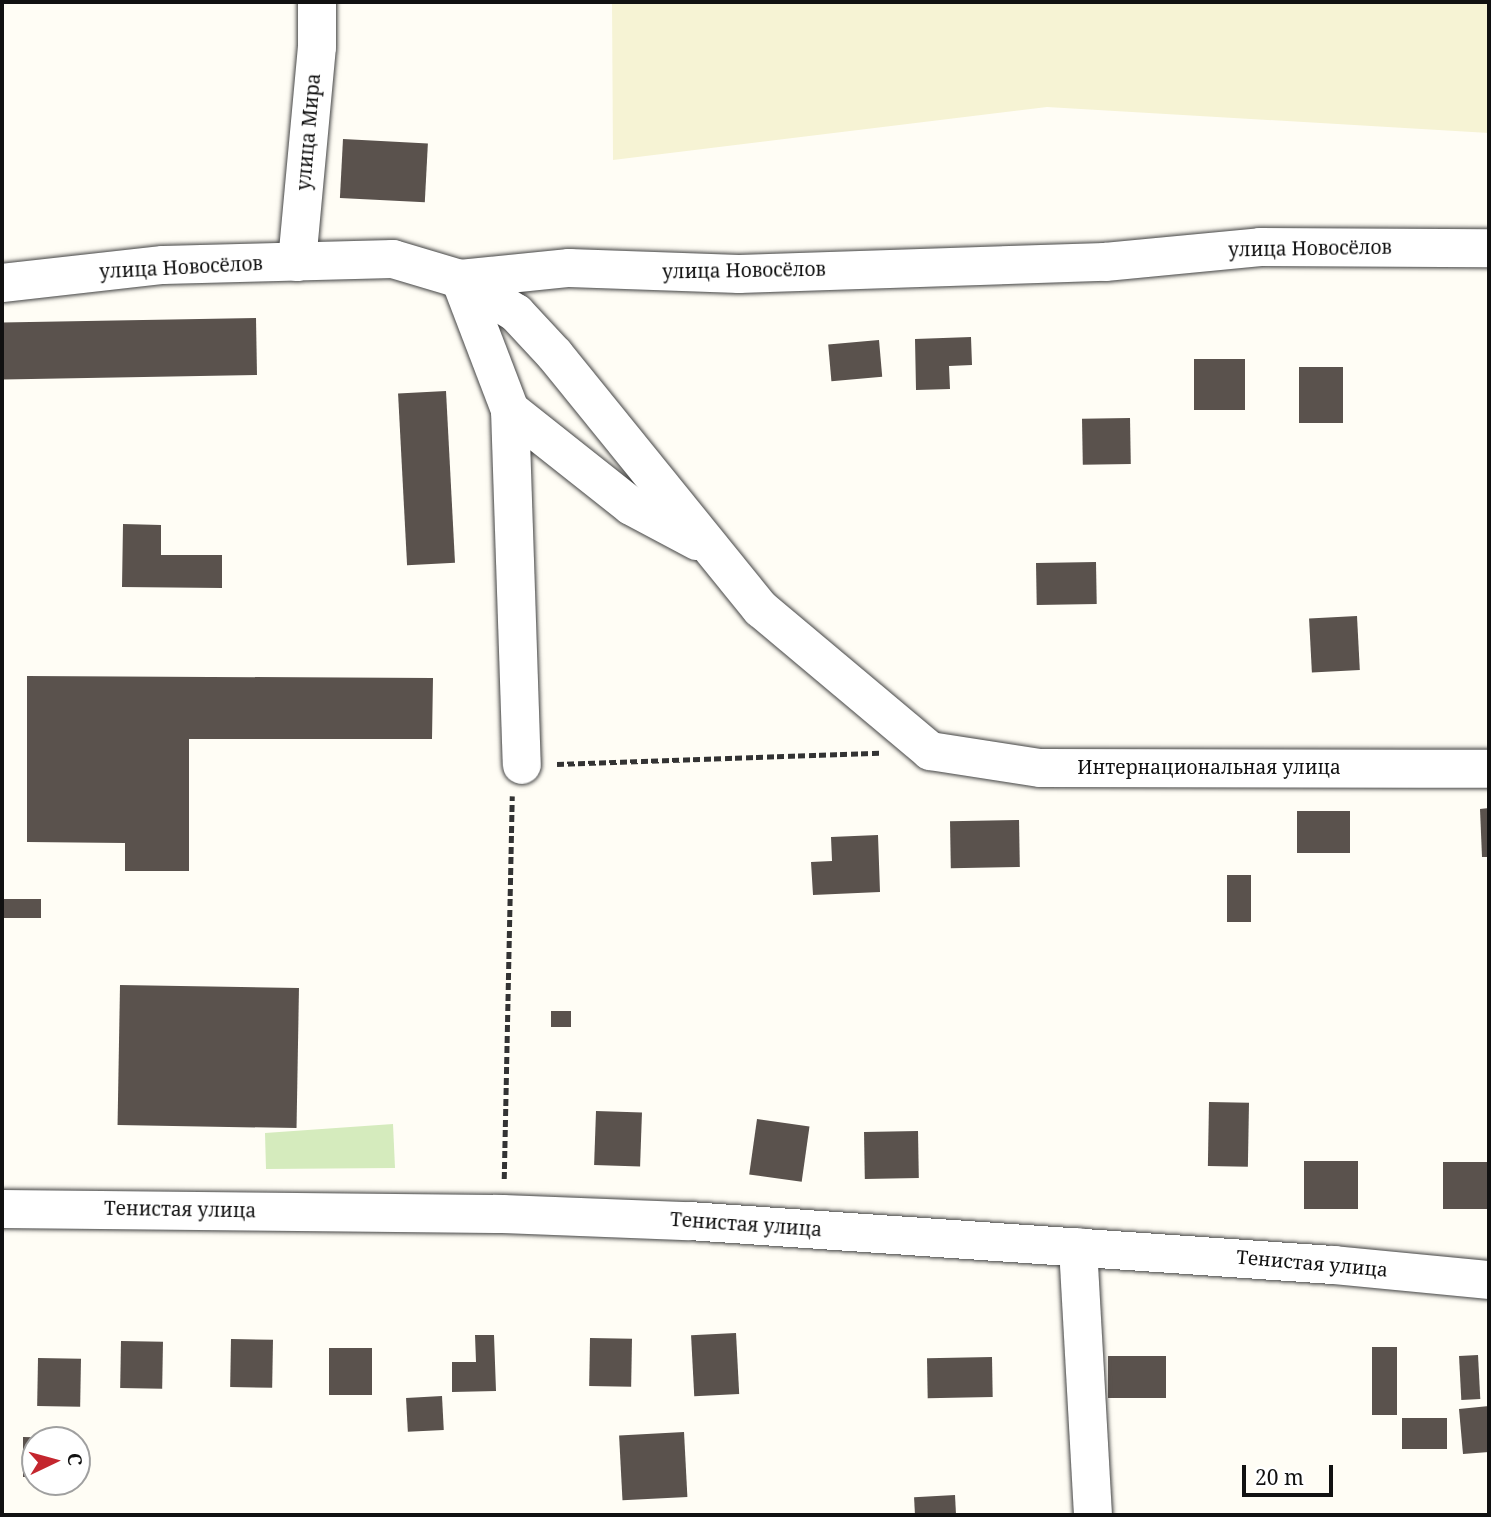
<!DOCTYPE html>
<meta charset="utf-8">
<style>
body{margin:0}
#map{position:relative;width:1491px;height:1517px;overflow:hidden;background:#fffdf5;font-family:"Noto Serif",serif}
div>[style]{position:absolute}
.farmland>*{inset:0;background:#f6f3d4}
.green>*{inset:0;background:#d5ebbd}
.building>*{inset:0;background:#5a524d;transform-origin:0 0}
.path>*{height:4.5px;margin-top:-2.25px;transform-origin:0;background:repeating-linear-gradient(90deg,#333 0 7px,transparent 0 10.5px)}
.roads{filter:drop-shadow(0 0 2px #444) drop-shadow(0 0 2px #444)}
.minor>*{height:38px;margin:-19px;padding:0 19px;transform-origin:19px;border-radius:19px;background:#fff}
span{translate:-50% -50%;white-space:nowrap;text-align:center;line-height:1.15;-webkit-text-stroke:7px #fff;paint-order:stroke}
.street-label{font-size:19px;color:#111}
.frame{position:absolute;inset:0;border:4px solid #111;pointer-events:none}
.north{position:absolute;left:21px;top:1426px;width:70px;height:70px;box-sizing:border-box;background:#fff;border:2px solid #a0a0a0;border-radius:50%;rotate:85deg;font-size:19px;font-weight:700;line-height:28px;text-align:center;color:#111}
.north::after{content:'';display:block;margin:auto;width:24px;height:32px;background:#c4262e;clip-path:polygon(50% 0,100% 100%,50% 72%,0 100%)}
.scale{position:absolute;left:1242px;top:1465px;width:91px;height:32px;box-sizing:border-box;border:4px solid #111;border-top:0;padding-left:9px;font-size:21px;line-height:24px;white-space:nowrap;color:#111;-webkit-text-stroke:5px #fff;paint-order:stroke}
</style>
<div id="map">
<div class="farmland">
<i style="clip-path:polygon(612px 2px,1489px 2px,1489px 133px,1047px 107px,613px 160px)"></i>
</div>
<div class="green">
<i style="clip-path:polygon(393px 1124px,395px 1168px,266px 1169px,265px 1133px)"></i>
</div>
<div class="building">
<i style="left:343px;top:139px;width:85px;height:59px;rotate:3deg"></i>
<i style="left:256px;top:318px;width:57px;height:254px;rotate:89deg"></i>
<i style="clip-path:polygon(971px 337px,972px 365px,949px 366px,950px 389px,916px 390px,915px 339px)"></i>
<i style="left:879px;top:340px;width:37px;height:51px;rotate:85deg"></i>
<i style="left:1194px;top:359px;width:51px;height:51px"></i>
<i style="left:1299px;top:367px;width:44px;height:56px"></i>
<i style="left:446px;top:391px;width:172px;height:48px;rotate:87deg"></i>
<i style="left:1130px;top:418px;width:46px;height:48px;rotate:89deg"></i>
<i style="clip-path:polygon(123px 524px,161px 525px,161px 555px,222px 555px,222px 588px,122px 587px)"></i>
<i style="left:1096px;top:562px;width:42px;height:60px;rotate:89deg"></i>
<i style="left:1357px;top:616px;width:54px;height:48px;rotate:87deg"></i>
<i style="clip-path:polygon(27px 676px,433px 678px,432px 739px,189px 739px,189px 871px,125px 871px,125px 843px,27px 842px)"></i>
<i style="clip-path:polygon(1489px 808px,1489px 857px,1482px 857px,1480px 809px)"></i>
<i style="left:1297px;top:811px;width:53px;height:42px"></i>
<i style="left:1019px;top:820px;width:47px;height:69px;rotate:89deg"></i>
<i style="clip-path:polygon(878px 835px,880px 892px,813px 895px,811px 862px,832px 861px,831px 837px)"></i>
<i style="left:1227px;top:875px;width:24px;height:47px"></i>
<i style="left:3px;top:899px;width:38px;height:19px"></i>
<i style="left:120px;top:985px;width:179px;height:140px;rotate:1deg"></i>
<i style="left:551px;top:1011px;width:20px;height:16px"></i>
<i style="left:1209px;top:1102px;width:40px;height:64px;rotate:1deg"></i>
<i style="left:596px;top:1111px;width:46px;height:54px;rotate:2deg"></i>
<i style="left:757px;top:1119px;width:53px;height:56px;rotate:8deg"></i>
<i style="left:918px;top:1131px;width:47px;height:54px;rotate:89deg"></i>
<i style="left:1358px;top:1161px;width:48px;height:54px;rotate:90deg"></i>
<i style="left:1489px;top:1162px;width:47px;height:46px;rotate:90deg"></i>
<i style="left:736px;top:1333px;width:61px;height:45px;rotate:87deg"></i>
<i style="clip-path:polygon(475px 1335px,494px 1335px,496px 1391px,452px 1392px,452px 1362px,476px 1362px)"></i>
<i style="left:590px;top:1338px;width:42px;height:48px;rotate:1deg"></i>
<i style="left:231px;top:1339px;width:42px;height:48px;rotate:1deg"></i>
<i style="left:121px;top:1341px;width:42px;height:47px;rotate:1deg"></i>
<i style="left:1372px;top:1347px;width:25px;height:68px"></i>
<i style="left:329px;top:1348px;width:43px;height:47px"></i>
<i style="left:1478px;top:1355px;width:44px;height:19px;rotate:87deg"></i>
<i style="left:1166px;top:1356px;width:42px;height:58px;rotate:90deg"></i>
<i style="left:992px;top:1357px;width:40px;height:65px;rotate:89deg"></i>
<i style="left:38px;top:1358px;width:43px;height:48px;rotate:1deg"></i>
<i style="left:442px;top:1396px;width:34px;height:36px;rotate:87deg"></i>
<i style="clip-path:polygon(1489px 1406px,1489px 1452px,1463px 1454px,1459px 1409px)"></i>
<i style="left:1447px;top:1418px;width:31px;height:45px;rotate:90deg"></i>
<i style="left:684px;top:1432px;width:65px;height:65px;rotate:87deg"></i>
<i style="clip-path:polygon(23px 1437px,73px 1438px,73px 1440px,35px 1440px,35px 1477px,23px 1477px)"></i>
<i style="left:955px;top:1495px;width:20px;height:41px;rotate:87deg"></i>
</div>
<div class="path">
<i style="left:557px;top:764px;width:323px;rotate:-2deg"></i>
<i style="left:504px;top:1179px;width:383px;rotate:-88.8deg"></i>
</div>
<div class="roads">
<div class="minor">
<i style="left:297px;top:262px;width:216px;rotate:-84.7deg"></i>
<i style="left:317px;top:47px;width:45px;rotate:-90deg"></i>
<i style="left:460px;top:279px;width:66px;rotate:31.3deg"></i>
<i style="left:516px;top:313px;width:57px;rotate:47.1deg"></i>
<i style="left:555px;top:355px;width:327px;rotate:51deg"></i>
<i style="left:761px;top:609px;width:221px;rotate:40deg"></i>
<i style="left:930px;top:751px;width:111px;rotate:8.8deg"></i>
<i style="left:1040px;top:768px;width:449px;rotate:0.1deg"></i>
<i style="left:460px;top:279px;width:140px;rotate:69.1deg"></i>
<i style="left:510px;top:410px;width:154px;rotate:38.4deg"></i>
<i style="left:631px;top:506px;width:75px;rotate:27.9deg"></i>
<i style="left:2px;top:283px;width:162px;rotate:-6.4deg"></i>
<i style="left:163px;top:265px;width:230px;rotate:-1.5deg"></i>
<i style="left:393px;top:259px;width:70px;rotate:16.6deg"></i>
<i style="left:460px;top:279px;width:110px;rotate:-5.8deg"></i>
<i style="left:569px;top:268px;width:170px;rotate:2deg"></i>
<i style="left:739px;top:274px;width:366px;rotate:-1.9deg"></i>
<i style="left:1105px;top:262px;width:156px;rotate:-5.5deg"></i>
<i style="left:1260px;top:247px;width:229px;rotate:0.3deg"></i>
<i style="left:510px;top:410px;width:355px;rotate:88.1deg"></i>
<i style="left:2px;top:1209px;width:501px;rotate:0.57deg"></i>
<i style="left:503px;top:1214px;width:186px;rotate:2.2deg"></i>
<i style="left:689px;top:1221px;width:646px;rotate:3.91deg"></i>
<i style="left:1333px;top:1265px;width:157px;rotate:5.5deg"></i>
<i style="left:1078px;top:1247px;width:268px;rotate:86.8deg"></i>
</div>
</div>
<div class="street-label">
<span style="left:309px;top:132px;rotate:-85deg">улица Мира</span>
<span style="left:1310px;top:249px;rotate:-1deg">улица Новосёлов</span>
<span style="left:181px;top:268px;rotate:-3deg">улица Новосёлов</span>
<span style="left:744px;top:271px;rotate:-1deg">улица Новосёлов</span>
<span style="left:1209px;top:768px">Интернациональная улица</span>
<span style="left:180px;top:1210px;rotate:1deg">Тенистая улица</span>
<span style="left:746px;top:1225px;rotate:4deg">Тенистая улица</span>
<span style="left:1312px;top:1264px;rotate:5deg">Тенистая улица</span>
</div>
<div class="frame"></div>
<div class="north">С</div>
<div class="scale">20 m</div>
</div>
